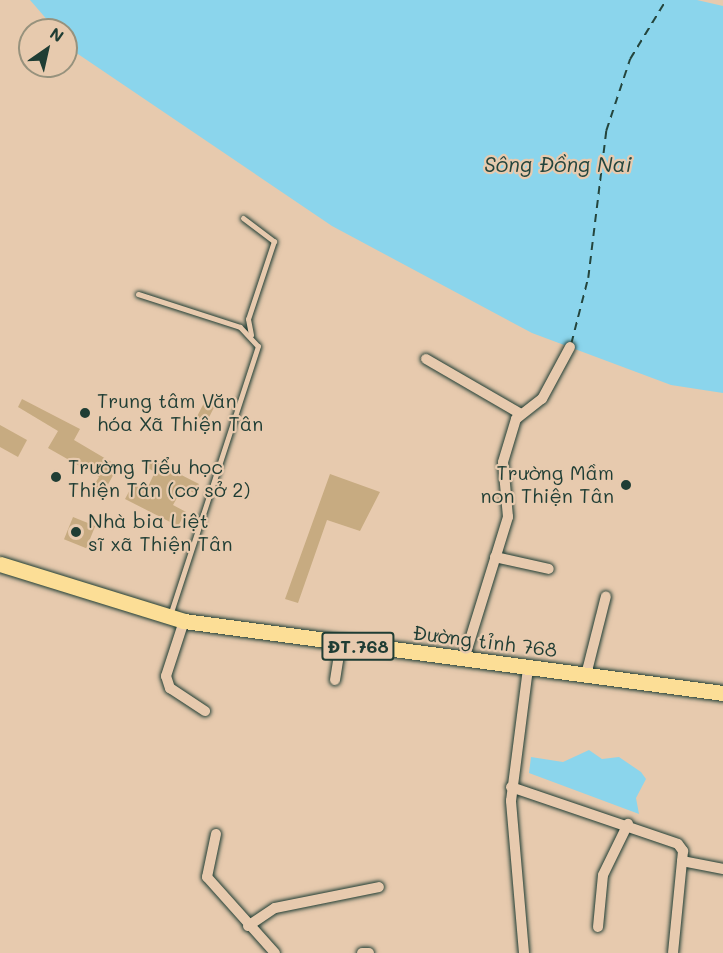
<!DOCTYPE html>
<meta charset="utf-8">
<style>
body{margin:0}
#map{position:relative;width:723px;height:953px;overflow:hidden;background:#e7caae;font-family:Mali,sans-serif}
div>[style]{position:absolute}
.water>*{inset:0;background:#8bd5ec}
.ferry>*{height:1.5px;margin-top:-0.75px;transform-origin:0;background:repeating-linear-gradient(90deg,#24453d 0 8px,transparent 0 14px)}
.building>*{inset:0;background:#c7ab81;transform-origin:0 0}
.roads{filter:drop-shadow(0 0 2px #1f3d34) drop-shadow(0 0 2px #1f3d34)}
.lane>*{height:5px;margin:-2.5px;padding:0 2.5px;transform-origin:2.5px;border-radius:2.5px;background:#e7caae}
.street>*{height:10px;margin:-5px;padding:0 5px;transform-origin:5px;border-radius:5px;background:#e7caae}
.primary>*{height:15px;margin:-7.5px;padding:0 7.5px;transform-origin:7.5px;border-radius:7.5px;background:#fcde96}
.dots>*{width:16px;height:16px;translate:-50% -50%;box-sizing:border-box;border:3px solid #e7caae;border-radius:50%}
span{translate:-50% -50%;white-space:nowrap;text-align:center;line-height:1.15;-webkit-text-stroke:4.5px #e7caae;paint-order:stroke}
.shield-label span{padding:2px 4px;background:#e7caae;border:2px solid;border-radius:4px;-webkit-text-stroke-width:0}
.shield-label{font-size:18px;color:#1f3d34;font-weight:700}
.poi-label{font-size:20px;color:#1f3d34}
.left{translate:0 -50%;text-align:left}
.right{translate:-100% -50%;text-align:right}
.street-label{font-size:20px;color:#1f3d34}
.water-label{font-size:21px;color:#24453d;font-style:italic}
.north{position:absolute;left:18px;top:18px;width:60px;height:60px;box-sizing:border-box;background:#e7caae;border:2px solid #97927d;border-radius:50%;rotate:34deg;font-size:16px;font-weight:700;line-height:24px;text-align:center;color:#1f3d34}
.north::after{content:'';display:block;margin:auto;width:21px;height:27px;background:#1f3d34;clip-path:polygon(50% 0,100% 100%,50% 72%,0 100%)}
</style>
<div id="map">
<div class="water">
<i style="clip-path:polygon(30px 0,697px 0,723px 6px,723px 393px,671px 385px,532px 333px,332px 226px,75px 52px,66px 42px,66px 30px,56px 30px)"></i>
<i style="clip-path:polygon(589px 750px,602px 759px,619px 757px,641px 772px,646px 779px,636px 798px,639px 814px,529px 773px,531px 757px,563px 762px)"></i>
</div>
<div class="ferry">
<i style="left:571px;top:344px;width:68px;rotate:-75.6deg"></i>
<i style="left:588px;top:278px;width:148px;rotate:-83deg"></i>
<i style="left:606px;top:131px;width:76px;rotate:-71.6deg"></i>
<i style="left:630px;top:59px;width:69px;rotate:-58.6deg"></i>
</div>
<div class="building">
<i style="clip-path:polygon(22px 399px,80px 429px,74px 440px,118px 466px,104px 492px,93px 487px,99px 477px,48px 448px,58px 431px,18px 407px)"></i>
<i style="left:206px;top:399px;width:11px;height:20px;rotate:27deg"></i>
<i style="clip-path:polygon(0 425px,27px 440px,18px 457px,0 447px)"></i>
<i style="clip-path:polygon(150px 459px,199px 484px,194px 493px,183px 487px,173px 505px,186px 512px,178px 526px,125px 499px,133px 484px,146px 491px,155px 472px,146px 467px)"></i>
<i style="clip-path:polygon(330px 474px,380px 492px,360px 531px,327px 520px,298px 603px,285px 599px)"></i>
<i style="left:73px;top:517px;width:24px;height:24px;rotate:22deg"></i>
</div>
<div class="roads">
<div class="lane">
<i style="left:243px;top:218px;width:39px;rotate:37deg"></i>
<i style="left:274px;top:241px;width:82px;rotate:108.4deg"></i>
<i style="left:248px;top:319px;width:16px;rotate:79deg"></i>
<i style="left:138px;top:294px;width:107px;rotate:17.9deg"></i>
<i style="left:240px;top:327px;width:26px;rotate:47deg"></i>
<i style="left:258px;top:346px;width:284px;rotate:108.1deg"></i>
</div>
<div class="street">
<i style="left:426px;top:359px;width:108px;rotate:30.1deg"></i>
<i style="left:495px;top:557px;width:55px;rotate:12.5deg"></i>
<i style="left:184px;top:621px;width:58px;rotate:108.1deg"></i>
<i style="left:166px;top:676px;width:13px;rotate:72deg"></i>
<i style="left:170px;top:688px;width:42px;rotate:33.3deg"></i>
<i style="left:464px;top:659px;width:149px;rotate:-72.8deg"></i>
<i style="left:508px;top:517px;width:55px;rotate:-95.2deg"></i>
<i style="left:503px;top:462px;width:45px;rotate:-73.2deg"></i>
<i style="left:516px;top:419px;width:33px;rotate:-38deg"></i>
<i style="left:542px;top:399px;width:59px;rotate:-61.7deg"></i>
<i style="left:586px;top:675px;width:81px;rotate:-75.8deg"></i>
<i style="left:335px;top:680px;width:36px;rotate:-81deg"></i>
<i style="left:511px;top:787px;width:176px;rotate:18.8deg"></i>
<i style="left:678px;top:844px;width:9px;rotate:54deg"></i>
<i style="left:683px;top:851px;width:102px;rotate:95.6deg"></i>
<i style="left:216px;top:834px;width:44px;rotate:101.8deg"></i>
<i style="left:207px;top:877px;width:102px;rotate:48.2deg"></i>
<i style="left:682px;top:861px;width:42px;rotate:11deg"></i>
<i style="left:248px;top:926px;width:32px;rotate:-34deg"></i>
<i style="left:275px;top:908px;width:106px;rotate:-11.4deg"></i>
<i style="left:598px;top:927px;width:52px;rotate:-84.5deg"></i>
<i style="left:603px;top:875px;width:57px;rotate:-63.9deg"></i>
<i style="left:362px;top:953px;width:7px"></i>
<i style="left:524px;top:953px;width:153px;rotate:-94.9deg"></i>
<i style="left:511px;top:801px;width:134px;rotate:-82.7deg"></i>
</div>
<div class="primary">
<i style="left:0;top:564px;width:193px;rotate:17.2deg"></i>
<i style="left:184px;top:621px;width:544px;rotate:7.61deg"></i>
</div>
</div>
<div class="dots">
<i style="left:85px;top:413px;background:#1f3d34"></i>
<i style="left:56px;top:477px;background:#1f3d34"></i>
<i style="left:626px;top:485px;background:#1f3d34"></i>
<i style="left:76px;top:532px;background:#1f3d34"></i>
</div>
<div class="shield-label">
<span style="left:358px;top:646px">ĐT.768</span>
</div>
<div class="poi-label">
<span class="left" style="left:97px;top:412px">Trung tâm Văn<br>hóa Xã Thiện Tân</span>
<span class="left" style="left:68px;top:478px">Trường Tiểu học<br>Thiện Tân (cơ sở 2)</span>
<span class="right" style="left:614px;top:484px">Trường Mầm<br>non Thiện Tân</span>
<span class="left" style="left:88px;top:532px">Nhà bia Liệt<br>sĩ xã Thiện Tân</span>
</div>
<div class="street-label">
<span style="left:485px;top:641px;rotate:7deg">Đường tỉnh 768</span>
</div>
<div class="water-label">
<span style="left:558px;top:164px">Sông Đồng Nai</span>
</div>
<div class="north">N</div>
</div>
